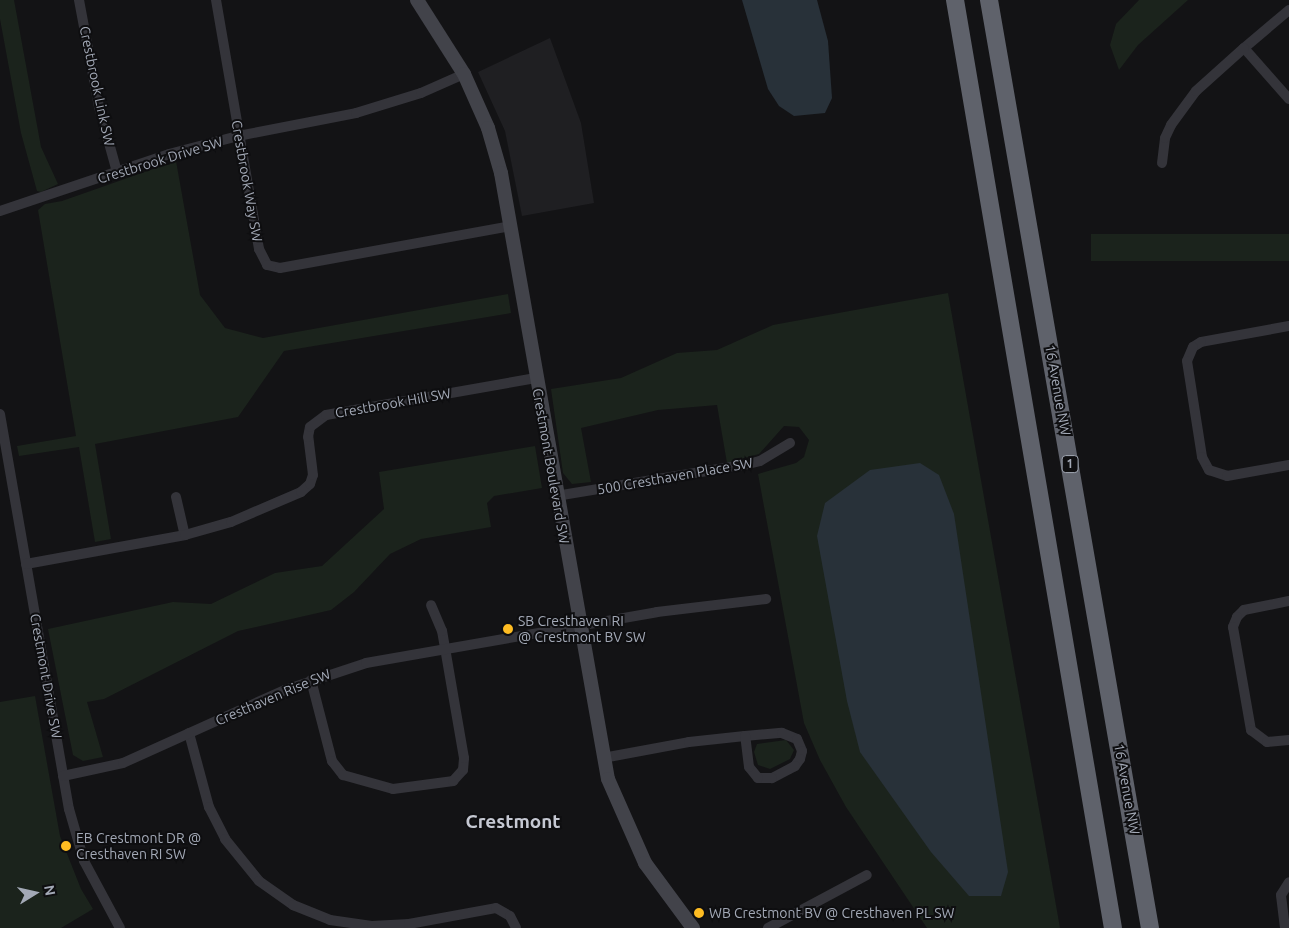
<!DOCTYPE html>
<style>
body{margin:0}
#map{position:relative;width:1289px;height:928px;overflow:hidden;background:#131315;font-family:Ubuntu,sans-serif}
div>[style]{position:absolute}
.built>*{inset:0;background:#1f1f22}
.green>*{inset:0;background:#1b231c;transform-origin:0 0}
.water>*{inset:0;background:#283139}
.street>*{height:10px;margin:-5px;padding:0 5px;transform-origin:5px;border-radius:5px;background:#34343a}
.secondary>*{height:14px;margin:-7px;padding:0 7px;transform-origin:7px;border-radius:7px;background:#42434a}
.highway>*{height:18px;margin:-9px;padding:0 9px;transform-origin:9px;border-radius:9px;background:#5f626b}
.dots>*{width:14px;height:14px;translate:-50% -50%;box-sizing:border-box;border:2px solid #0e0e10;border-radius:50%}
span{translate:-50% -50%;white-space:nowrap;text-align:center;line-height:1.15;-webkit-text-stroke:4px #0e0e10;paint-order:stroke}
.shield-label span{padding:1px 4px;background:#0e0e10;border:1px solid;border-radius:4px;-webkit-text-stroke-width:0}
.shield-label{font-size:12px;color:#a3a9b6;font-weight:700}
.street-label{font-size:14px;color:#a3a9b6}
.poi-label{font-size:14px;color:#a3a9b6}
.left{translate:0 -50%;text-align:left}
.district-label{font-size:19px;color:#c5c8d2;font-weight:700}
.north{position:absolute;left:10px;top:868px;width:50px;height:50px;-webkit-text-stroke:4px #0e0e10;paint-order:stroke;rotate:80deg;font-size:14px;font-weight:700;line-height:20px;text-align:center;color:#a3a9b6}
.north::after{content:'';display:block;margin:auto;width:18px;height:22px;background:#a3a9b6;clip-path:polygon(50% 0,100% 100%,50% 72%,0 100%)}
</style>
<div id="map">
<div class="built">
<i style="clip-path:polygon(550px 38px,581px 123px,594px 203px,522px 216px,505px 131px,478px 72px)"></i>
</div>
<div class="green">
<i style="clip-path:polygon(0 0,14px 0,41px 147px,58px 184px,41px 192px,37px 191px,21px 133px,0 19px)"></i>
<i style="clip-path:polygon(1139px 0,1188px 0,1138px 45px,1119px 70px,1110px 45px,1116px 24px)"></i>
<i style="clip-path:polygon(176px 161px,200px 295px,225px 328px,263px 338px,508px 294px,511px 313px,284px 351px,238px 417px,95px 444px,111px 539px,95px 542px,79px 447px,19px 456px,17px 446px,76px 436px,38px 210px,45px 204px,62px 201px)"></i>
<i style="left:1289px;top:234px;width:27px;height:198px;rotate:90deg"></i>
<i style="clip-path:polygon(948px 293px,1060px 928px,927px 928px,846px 807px,820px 760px,804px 723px,758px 474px,796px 463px,804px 457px,809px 440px,799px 427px,784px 426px,759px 454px,727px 463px,717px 405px,658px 410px,581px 428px,591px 482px,572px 484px,563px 473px,551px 389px,621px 378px,677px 353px,717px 350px,773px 325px)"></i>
<i style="clip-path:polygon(535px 446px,542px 488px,494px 496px,487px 503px,491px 527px,421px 539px,390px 554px,354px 592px,331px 610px,238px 631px,104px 699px,87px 702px,103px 757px,83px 761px,73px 755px,48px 629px,173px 602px,211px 604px,275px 573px,322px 566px,384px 509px,379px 472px)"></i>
<i style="clip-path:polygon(35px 696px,60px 836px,81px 889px,93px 909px,61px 928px,0 928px,0 702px)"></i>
<i style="clip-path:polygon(786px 740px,794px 750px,790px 759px,770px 769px,758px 765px,754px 752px,757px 744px)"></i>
</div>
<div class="water">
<i style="clip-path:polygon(742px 0,817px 0,828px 41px,832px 98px,825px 113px,794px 116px,779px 106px,768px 89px)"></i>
<i style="clip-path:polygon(920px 463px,939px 475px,954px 514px,1008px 872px,1001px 896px,969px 896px,931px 852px,860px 752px,847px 701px,817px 536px,825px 503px,870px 470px)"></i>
</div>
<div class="street">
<i style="left:79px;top:0;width:109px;rotate:79.4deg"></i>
<i style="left:99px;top:107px;width:67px;rotate:74.5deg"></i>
<i style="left:216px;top:0;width:253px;rotate:80.2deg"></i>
<i style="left:259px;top:249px;width:18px;rotate:63deg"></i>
<i style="left:267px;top:265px;width:13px;rotate:13deg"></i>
<i style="left:280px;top:268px;width:234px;rotate:-10.3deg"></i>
<i style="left:1289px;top:10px;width:59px;rotate:139.8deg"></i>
<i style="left:1244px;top:48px;width:68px;rotate:48.6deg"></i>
<i style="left:1162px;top:163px;width:25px;rotate:-83deg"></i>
<i style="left:1165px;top:138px;width:14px;rotate:-65deg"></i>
<i style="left:1171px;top:125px;width:42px;rotate:-53.7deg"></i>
<i style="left:1196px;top:91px;width:64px;rotate:-41.9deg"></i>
<i style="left:0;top:211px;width:178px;rotate:-18.6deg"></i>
<i style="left:169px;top:154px;width:71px;rotate:-14.6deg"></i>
<i style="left:238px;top:136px;width:120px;rotate:-11deg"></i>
<i style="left:356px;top:113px;width:68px;rotate:-17.1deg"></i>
<i style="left:421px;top:93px;width:47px;rotate:-23.8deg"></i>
<i style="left:1289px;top:326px;width:89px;rotate:169.7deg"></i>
<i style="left:1201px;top:342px;width:9px;rotate:148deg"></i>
<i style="left:1193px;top:347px;width:15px;rotate:113deg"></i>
<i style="left:1187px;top:361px;width:97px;rotate:81.1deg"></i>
<i style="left:1202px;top:457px;width:15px;rotate:62deg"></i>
<i style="left:1209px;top:470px;width:19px;rotate:18deg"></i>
<i style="left:1227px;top:476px;width:63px;rotate:-10.1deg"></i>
<i style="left:0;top:414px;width:401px;rotate:80.1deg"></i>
<i style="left:69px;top:809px;width:54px;rotate:73.9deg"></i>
<i style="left:84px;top:861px;width:76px;rotate:61.8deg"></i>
<i style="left:556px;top:496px;width:191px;rotate:-9.4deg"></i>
<i style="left:744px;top:465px;width:16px;rotate:-14deg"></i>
<i style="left:760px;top:461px;width:35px;rotate:-31deg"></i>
<i style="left:176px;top:497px;width:39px;rotate:77deg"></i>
<i style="left:26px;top:564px;width:162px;rotate:-10.3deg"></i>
<i style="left:185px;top:535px;width:48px;rotate:-15.8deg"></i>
<i style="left:231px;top:522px;width:76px;rotate:-23.2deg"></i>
<i style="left:301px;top:492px;width:12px;rotate:-42deg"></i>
<i style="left:310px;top:484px;width:9px;rotate:-72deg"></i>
<i style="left:313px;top:475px;width:38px;rotate:-97deg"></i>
<i style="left:308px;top:437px;width:10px;rotate:-79deg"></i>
<i style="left:310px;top:427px;width:20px;rotate:-37deg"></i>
<i style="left:326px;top:415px;width:213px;rotate:-10deg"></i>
<i style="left:1289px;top:601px;width:46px;rotate:168.7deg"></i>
<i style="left:1244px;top:610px;width:10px;rotate:135deg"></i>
<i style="left:1237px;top:617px;width:11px;rotate:112deg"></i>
<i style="left:1233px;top:627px;width:105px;rotate:80.1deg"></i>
<i style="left:1251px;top:730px;width:20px;rotate:37deg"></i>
<i style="left:1267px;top:742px;width:22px;rotate:-5deg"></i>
<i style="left:311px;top:680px;width:84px;rotate:75.5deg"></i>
<i style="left:332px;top:761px;width:18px;rotate:52deg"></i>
<i style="left:343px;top:775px;width:52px;rotate:15.6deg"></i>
<i style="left:393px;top:789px;width:61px;rotate:-7.6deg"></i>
<i style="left:453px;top:781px;width:15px;rotate:-48deg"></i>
<i style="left:463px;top:770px;width:12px;rotate:-85deg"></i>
<i style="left:464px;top:758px;width:129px;rotate:-99.8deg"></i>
<i style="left:442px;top:631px;width:28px;rotate:-113deg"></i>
<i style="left:189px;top:733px;width:77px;rotate:74.9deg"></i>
<i style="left:209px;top:807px;width:36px;rotate:63deg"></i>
<i style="left:225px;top:839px;width:54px;rotate:51deg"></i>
<i style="left:259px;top:881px;width:42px;rotate:35.2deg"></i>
<i style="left:293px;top:905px;width:40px;rotate:22deg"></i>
<i style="left:330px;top:920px;width:42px;rotate:8.1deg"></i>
<i style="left:372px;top:926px;width:37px;rotate:-3deg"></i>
<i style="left:409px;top:924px;width:88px;rotate:-10.4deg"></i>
<i style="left:496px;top:908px;width:16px;rotate:30deg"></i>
<i style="left:510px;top:916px;width:13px;rotate:63deg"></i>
<i style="left:603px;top:758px;width:87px;rotate:-10.5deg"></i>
<i style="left:689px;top:742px;width:56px;rotate:-6.1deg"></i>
<i style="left:745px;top:736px;width:37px;rotate:-5deg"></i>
<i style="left:782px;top:733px;width:16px;rotate:22deg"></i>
<i style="left:797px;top:739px;width:13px;rotate:67deg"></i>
<i style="left:802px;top:751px;width:8px;rotate:104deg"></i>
<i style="left:800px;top:759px;width:9px;rotate:126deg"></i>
<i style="left:795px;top:766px;width:26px;rotate:152deg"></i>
<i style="left:772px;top:778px;width:14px;rotate:180deg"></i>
<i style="left:758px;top:778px;width:14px;rotate:-129deg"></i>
<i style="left:749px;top:767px;width:31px;rotate:-97deg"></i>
<i style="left:63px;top:776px;width:61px;rotate:-12.2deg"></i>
<i style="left:123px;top:763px;width:178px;rotate:-24.3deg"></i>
<i style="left:285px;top:690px;width:85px;rotate:-18.4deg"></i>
<i style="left:366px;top:663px;width:295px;rotate:-9.9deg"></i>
<i style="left:657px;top:612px;width:110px;rotate:-6.8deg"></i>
<i style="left:768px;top:928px;width:112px;rotate:-28.2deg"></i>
<i style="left:1285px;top:928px;width:33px;rotate:-97deg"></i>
<i style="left:1281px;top:895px;width:15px;rotate:-58deg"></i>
</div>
<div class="secondary">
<i style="left:417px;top:0;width:88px;rotate:57.6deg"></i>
<i style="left:464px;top:74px;width:59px;rotate:66deg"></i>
<i style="left:488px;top:128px;width:47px;rotate:73.9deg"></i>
<i style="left:501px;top:173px;width:615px;rotate:79.99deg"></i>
<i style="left:608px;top:779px;width:92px;rotate:66.2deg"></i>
<i style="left:645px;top:863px;width:81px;rotate:53.6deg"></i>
</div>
<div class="highway">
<i style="left:955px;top:0;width:941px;rotate:80.34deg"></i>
<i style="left:989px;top:0;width:942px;rotate:80.16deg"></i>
</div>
<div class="dots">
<i style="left:508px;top:629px;background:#febc22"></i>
<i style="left:66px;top:846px;background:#febc22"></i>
<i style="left:699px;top:913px;background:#febc22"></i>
</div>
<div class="shield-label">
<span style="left:1070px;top:464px">1</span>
</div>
<div class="street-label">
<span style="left:97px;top:86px;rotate:78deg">Crestbrook Link SW</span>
<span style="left:160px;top:160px;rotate:-17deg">Crestbrook Drive SW</span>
<span style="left:247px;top:181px;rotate:80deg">Crestbrook Way SW</span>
<span style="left:1058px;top:390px;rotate:80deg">16 Avenue NW</span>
<span style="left:393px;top:403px;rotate:-10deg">Crestbrook Hill SW</span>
<span style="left:551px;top:466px;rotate:80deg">Crestmont Boulevard SW</span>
<span style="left:675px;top:476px;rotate:-10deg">500 Cresthaven Place SW</span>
<span style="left:46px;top:676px;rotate:80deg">Crestmont Drive SW</span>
<span style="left:273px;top:697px;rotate:-23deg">Cresthaven Rise SW</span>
<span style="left:1127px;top:789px;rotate:80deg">16 Avenue NW</span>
</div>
<div class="poi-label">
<span class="left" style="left:518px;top:629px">SB Cresthaven RI<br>@ Crestmont BV SW</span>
<span class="left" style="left:76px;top:846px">EB Crestmont DR @<br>Cresthaven RI SW</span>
<span class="left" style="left:709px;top:913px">WB Crestmont BV @ Cresthaven PL SW</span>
</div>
<div class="district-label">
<span style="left:513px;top:822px">Crestmont</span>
</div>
<div class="north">N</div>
</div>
